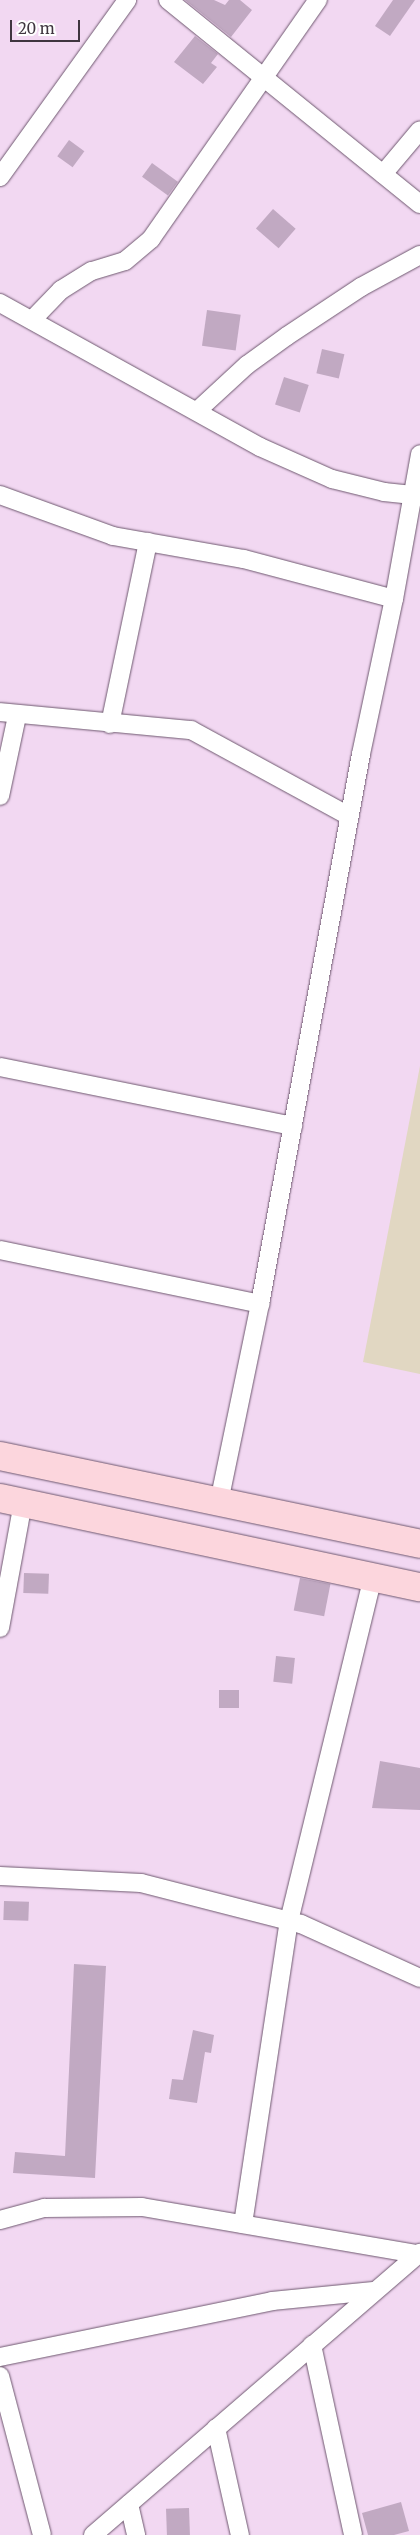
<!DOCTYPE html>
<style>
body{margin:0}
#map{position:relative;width:420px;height:2535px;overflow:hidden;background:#f2d8f2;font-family:Merriweather,serif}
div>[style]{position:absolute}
.commercial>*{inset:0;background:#e1d7c2}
.building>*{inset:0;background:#c1a9c2;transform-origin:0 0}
.roads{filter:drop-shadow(0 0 1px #6e586f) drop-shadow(0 0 1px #6e586f)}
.street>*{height:18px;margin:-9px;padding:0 9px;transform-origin:9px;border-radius:9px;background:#fff}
.primary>*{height:28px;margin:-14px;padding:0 14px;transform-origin:14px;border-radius:14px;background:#fcd6dd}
span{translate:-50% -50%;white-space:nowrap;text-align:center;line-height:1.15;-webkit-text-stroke:4.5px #fff;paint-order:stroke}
.scale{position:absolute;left:10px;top:20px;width:70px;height:22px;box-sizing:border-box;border:2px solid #3f353f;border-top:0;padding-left:6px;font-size:15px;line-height:18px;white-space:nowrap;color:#3f353f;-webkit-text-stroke:4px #fff;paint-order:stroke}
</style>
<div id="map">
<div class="commercial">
<i style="clip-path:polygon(420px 1066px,420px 1374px,363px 1362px)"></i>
</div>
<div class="building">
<i style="clip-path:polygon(185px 0,214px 0,225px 5px,229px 0,240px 0,252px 10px,231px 37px)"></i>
<i style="clip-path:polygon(393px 0,415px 0,390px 36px,375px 26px)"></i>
<i style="clip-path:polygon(195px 36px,218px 54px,211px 63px,217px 67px,203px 84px,174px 62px)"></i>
<i style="left:69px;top:140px;width:19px;height:20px;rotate:36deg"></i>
<i style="left:152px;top:163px;width:32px;height:17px;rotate:36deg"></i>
<i style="left:273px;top:209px;width:30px;height:26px;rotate:41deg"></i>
<i style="left:207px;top:310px;width:34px;height:36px;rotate:8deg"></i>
<i style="left:322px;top:349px;width:23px;height:25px;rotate:13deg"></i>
<i style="left:284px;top:377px;width:26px;height:29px;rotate:18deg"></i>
<i style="left:24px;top:1573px;width:25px;height:20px;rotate:2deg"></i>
<i style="left:300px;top:1578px;width:31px;height:33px;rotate:11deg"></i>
<i style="left:276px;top:1656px;width:19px;height:26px;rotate:6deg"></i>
<i style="left:219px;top:1690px;width:20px;height:18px"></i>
<i style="clip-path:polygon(380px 1761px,420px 1768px,420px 1810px,372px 1808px)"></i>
<i style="left:4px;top:1901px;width:25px;height:19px;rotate:2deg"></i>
<i style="clip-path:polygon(74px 1964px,106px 1966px,95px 2178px,13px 2173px,15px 2152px,65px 2156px)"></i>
<i style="clip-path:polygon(193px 2030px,214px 2035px,211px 2053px,205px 2052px,197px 2103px,169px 2099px,172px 2079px,183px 2080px)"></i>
<i style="clip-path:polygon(401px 2502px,409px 2531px,394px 2535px,368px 2535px,362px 2513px)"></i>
<i style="left:189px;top:2508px;width:27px;height:23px;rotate:88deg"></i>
</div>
<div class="roads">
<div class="street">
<i style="left:168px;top:0;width:324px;rotate:39deg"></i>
<i style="left:383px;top:174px;width:57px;rotate:-49.9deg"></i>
<i style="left:0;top:177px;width:218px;rotate:-54.3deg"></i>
<i style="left:0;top:303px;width:297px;rotate:29deg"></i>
<i style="left:260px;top:447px;width:79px;rotate:24deg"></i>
<i style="left:332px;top:479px;width:54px;rotate:14deg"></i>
<i style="left:384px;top:492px;width:36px;rotate:6deg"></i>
<i style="left:32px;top:320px;width:42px;rotate:-46deg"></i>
<i style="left:61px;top:290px;width:36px;rotate:-32deg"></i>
<i style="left:92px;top:271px;width:34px;rotate:-17deg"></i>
<i style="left:125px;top:261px;width:34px;rotate:-40deg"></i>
<i style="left:151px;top:239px;width:292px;rotate:-55.1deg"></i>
<i style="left:197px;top:411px;width:68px;rotate:-42.6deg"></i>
<i style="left:247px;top:365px;width:49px;rotate:-35.9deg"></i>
<i style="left:287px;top:336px;width:89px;rotate:-33.5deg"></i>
<i style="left:361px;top:287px;width:67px;rotate:-28.5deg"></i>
<i style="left:0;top:495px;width:120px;rotate:19.9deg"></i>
<i style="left:113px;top:536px;width:133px;rotate:10deg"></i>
<i style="left:244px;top:559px;width:155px;rotate:14.9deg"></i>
<i style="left:0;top:712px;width:192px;rotate:5.4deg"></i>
<i style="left:191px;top:730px;width:180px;rotate:28.6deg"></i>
<i style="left:110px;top:724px;width:186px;rotate:-78.2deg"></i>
<i style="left:0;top:796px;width:82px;rotate:-78deg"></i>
<i style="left:0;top:1067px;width:299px;rotate:11.4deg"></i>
<i style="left:0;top:1250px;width:266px;rotate:11.7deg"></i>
<i style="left:219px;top:1502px;width:202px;rotate:-78.3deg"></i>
<i style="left:260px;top:1304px;width:559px;rotate:-79.59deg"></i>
<i style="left:361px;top:754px;width:158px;rotate:-78deg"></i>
<i style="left:394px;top:599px;width:147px;rotate:-79.8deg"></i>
<i style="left:0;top:1628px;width:127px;rotate:-79.6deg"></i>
<i style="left:0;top:1876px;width:141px;rotate:2.8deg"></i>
<i style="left:141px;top:1883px;width:165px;rotate:14.4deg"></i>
<i style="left:301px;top:1924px;width:131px;rotate:24.4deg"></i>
<i style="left:0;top:2220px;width:46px;rotate:-15.3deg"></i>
<i style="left:44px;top:2208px;width:98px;rotate:-0.6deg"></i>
<i style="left:142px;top:2207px;width:279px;rotate:9.7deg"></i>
<i style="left:243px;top:2224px;width:306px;rotate:-81.4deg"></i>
<i style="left:289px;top:1921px;width:354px;rotate:-76.3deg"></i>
<i style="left:312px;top:2345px;width:194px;rotate:77.8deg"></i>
<i style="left:0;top:2357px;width:278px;rotate:-11.6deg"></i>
<i style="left:272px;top:2301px;width:102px;rotate:-5.6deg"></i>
<i style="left:0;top:2376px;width:164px;rotate:75.2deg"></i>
<i style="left:216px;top:2428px;width:110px;rotate:77.4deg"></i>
<i style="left:129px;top:2504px;width:32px;rotate:77deg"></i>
<i style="left:93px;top:2535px;width:432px;rotate:-40.8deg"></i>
</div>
<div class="primary">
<i style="left:0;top:1456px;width:429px;rotate:11.8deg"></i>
<i style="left:0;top:1498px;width:429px;rotate:12deg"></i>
</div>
</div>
<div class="scale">20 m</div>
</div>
